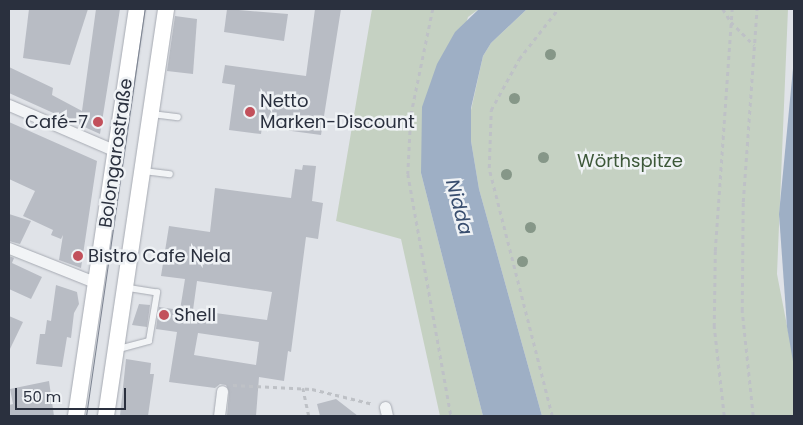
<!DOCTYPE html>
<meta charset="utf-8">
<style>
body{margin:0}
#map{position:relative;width:803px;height:425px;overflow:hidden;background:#e0e3e8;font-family:Poppins,sans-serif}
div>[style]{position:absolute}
.green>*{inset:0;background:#c5d1c2}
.water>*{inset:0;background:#9eafc5}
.building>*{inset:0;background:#b8bcc4}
.path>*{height:2.5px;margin-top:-1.25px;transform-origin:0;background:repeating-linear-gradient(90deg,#bec1c6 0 4px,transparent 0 8px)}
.roads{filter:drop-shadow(0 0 1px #a6aab2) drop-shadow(0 0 1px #a6aab2)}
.service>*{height:5.5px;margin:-2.75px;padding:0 2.75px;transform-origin:2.75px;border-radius:2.75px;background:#f2f4f6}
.minor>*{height:11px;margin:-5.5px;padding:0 5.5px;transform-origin:5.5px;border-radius:5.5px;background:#f2f4f6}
.secondary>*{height:16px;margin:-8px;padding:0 8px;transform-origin:8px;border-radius:8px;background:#fff}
.tram>*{height:1px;margin:-0.5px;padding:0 0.5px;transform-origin:0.5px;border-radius:0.5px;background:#7b8290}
.trees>*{width:11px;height:11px;margin:-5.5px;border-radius:50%;background:#869788}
.dots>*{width:14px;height:14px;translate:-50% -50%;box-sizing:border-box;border:2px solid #eff2f5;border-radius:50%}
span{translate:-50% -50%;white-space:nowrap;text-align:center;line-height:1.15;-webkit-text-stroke:5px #eff2f5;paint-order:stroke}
.poi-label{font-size:18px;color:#2a303e}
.left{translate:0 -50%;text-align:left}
.right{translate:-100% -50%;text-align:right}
.street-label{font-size:18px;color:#2a303e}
.park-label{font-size:18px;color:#3d5839}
.water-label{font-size:19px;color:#384d6e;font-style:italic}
.frame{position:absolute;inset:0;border:10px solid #2a303e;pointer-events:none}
.scale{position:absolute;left:15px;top:388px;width:111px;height:22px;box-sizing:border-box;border:2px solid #2a303e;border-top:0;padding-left:6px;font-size:15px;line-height:18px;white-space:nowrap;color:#2a303e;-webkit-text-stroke:4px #eff2f5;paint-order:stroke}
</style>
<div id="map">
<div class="green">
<i style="clip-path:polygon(372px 9px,479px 9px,468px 17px,421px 173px,483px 416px,440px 416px,401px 239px,336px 221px)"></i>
<i style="clip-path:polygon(527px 9px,788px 9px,777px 274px,794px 362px,794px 416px,542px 416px,479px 189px,471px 141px,471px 110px,483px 56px,491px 43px)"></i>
</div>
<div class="water">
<i style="clip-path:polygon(479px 9px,527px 9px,491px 43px,483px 56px,471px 108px,471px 141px,479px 189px,542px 416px,483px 416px,421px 173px,422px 107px,437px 64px,455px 32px)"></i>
<i style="clip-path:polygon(794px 58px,794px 367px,787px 327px,779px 214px)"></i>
</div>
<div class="building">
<i style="clip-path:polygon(29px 9px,88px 9px,70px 65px,23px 58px)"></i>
<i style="clip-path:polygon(96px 9px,120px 9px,100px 134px,9px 93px,9px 67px,53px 88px,52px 95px,82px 111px)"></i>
<i style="clip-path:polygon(227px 9px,288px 14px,284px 41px,224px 32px)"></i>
<i style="clip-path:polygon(315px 9px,341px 9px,321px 135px,262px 127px,261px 134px,229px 130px,235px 85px,222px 83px,225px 65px,306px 76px)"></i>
<i style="clip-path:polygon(175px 16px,197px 19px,193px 74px,167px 71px)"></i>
<i style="clip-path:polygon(9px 122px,97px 161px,81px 268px,59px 260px,63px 235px,61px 239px,51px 235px,53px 230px,23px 216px,35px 191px,9px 179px)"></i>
<i style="clip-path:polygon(evenodd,303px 165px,316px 166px,312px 201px,323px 203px,318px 239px,306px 237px,291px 352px,288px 351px,284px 381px,259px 377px,256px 416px,227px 416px,229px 392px,226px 385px,220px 384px,215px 388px,169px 382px,177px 332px,156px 329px,159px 307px,180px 310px,185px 279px,161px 276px,169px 226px,210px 232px,215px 188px,291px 198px,295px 169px,302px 170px,303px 165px,197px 281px,272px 292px,267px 320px,193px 310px,197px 281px,303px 165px,198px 333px,259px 342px,256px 365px,194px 355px,198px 333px)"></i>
<i style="clip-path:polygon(9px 214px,31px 221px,20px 244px,9px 241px)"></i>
<i style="clip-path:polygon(9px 256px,14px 258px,12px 263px,42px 277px,31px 299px,9px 289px)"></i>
<i style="clip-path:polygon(56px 285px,77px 292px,79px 304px,74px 313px,71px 338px,67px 337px,62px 367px,36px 364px,40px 334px,45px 334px,47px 320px,51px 321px)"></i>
<i style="clip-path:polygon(139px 304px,150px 305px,147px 327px,132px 325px)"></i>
<i style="clip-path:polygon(9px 316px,23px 322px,9px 351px)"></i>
<i style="clip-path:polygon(126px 359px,151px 363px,150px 374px,154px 374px,148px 416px,120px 416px)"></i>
<i style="clip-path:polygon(49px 381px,54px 416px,9px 416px,9px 405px,13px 404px,10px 389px)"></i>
<i style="clip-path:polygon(336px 399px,358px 416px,320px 416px,317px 404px)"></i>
</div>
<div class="path">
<i style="left:433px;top:9px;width:108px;rotate:101.7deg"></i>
<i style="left:411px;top:115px;width:59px;rotate:92.9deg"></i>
<i style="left:408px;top:174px;width:246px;rotate:79.9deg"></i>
<i style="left:723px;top:9px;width:15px;rotate:58deg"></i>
<i style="left:731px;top:22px;width:33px;rotate:45deg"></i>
<i style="left:233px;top:385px;width:79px;rotate:2.9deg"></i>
<i style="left:312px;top:389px;width:63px;rotate:13.8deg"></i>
<i style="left:303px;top:388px;width:29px;rotate:78deg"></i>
<i style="left:552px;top:416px;width:256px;rotate:-104.3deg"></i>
<i style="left:489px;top:168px;width:58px;rotate:-88deg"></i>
<i style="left:491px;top:110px;width:58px;rotate:-61.2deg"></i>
<i style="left:519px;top:59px;width:63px;rotate:-52deg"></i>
<i style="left:724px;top:416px;width:90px;rotate:-96.4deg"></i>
<i style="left:714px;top:327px;width:76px;rotate:-89.2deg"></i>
<i style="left:715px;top:251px;width:243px;rotate:-86deg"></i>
<i style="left:753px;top:416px;width:106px;rotate:-96deg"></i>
<i style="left:742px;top:311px;width:109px;rotate:-89.5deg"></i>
<i style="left:743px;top:202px;width:194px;rotate:-85.9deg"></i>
</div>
<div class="roads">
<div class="service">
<i style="left:152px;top:114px;width:26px;rotate:7deg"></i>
<i style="left:144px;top:171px;width:26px;rotate:7deg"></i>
<i style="left:119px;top:349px;width:31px;rotate:-15deg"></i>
<i style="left:149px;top:341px;width:49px;rotate:-80.5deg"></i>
<i style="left:157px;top:293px;width:31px;rotate:-171deg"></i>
</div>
<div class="minor">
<i style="left:9px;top:105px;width:116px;rotate:23.3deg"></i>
<i style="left:9px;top:248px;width:95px;rotate:21.7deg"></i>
<i style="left:385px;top:407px;width:9px;rotate:77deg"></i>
<i style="left:219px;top:416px;width:25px;rotate:-83deg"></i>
</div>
<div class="secondary">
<i style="left:76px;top:416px;width:412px;rotate:-81.5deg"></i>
<i style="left:106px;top:416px;width:411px;rotate:-81.6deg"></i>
</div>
</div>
<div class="tram">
<i style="left:86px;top:416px;width:411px;rotate:-81.8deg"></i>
</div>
<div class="trees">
<i style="left:550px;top:54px"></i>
<i style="left:514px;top:98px"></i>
<i style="left:543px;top:157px"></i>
<i style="left:506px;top:174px"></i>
<i style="left:530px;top:227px"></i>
<i style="left:522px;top:261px"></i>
</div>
<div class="dots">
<i style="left:250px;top:112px;background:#c2505b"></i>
<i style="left:98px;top:122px;background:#c2505b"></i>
<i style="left:78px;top:256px;background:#c2505b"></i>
<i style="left:164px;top:315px;background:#c2505b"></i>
</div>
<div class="poi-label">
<span class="left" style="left:260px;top:112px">Netto<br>Marken-Discount</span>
<span class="right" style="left:88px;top:122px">Café-7</span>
<span class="left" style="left:88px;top:256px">Bistro Cafe Nela</span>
<span class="left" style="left:174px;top:315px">Shell</span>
</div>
<div class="street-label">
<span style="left:116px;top:153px;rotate:-82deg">Bolongarostraße</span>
</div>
<div class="park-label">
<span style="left:630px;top:161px">Wörthspitze</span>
</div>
<div class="water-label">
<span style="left:459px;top:207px;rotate:75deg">Nidda</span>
</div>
<div class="frame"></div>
<div class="scale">50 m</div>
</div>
